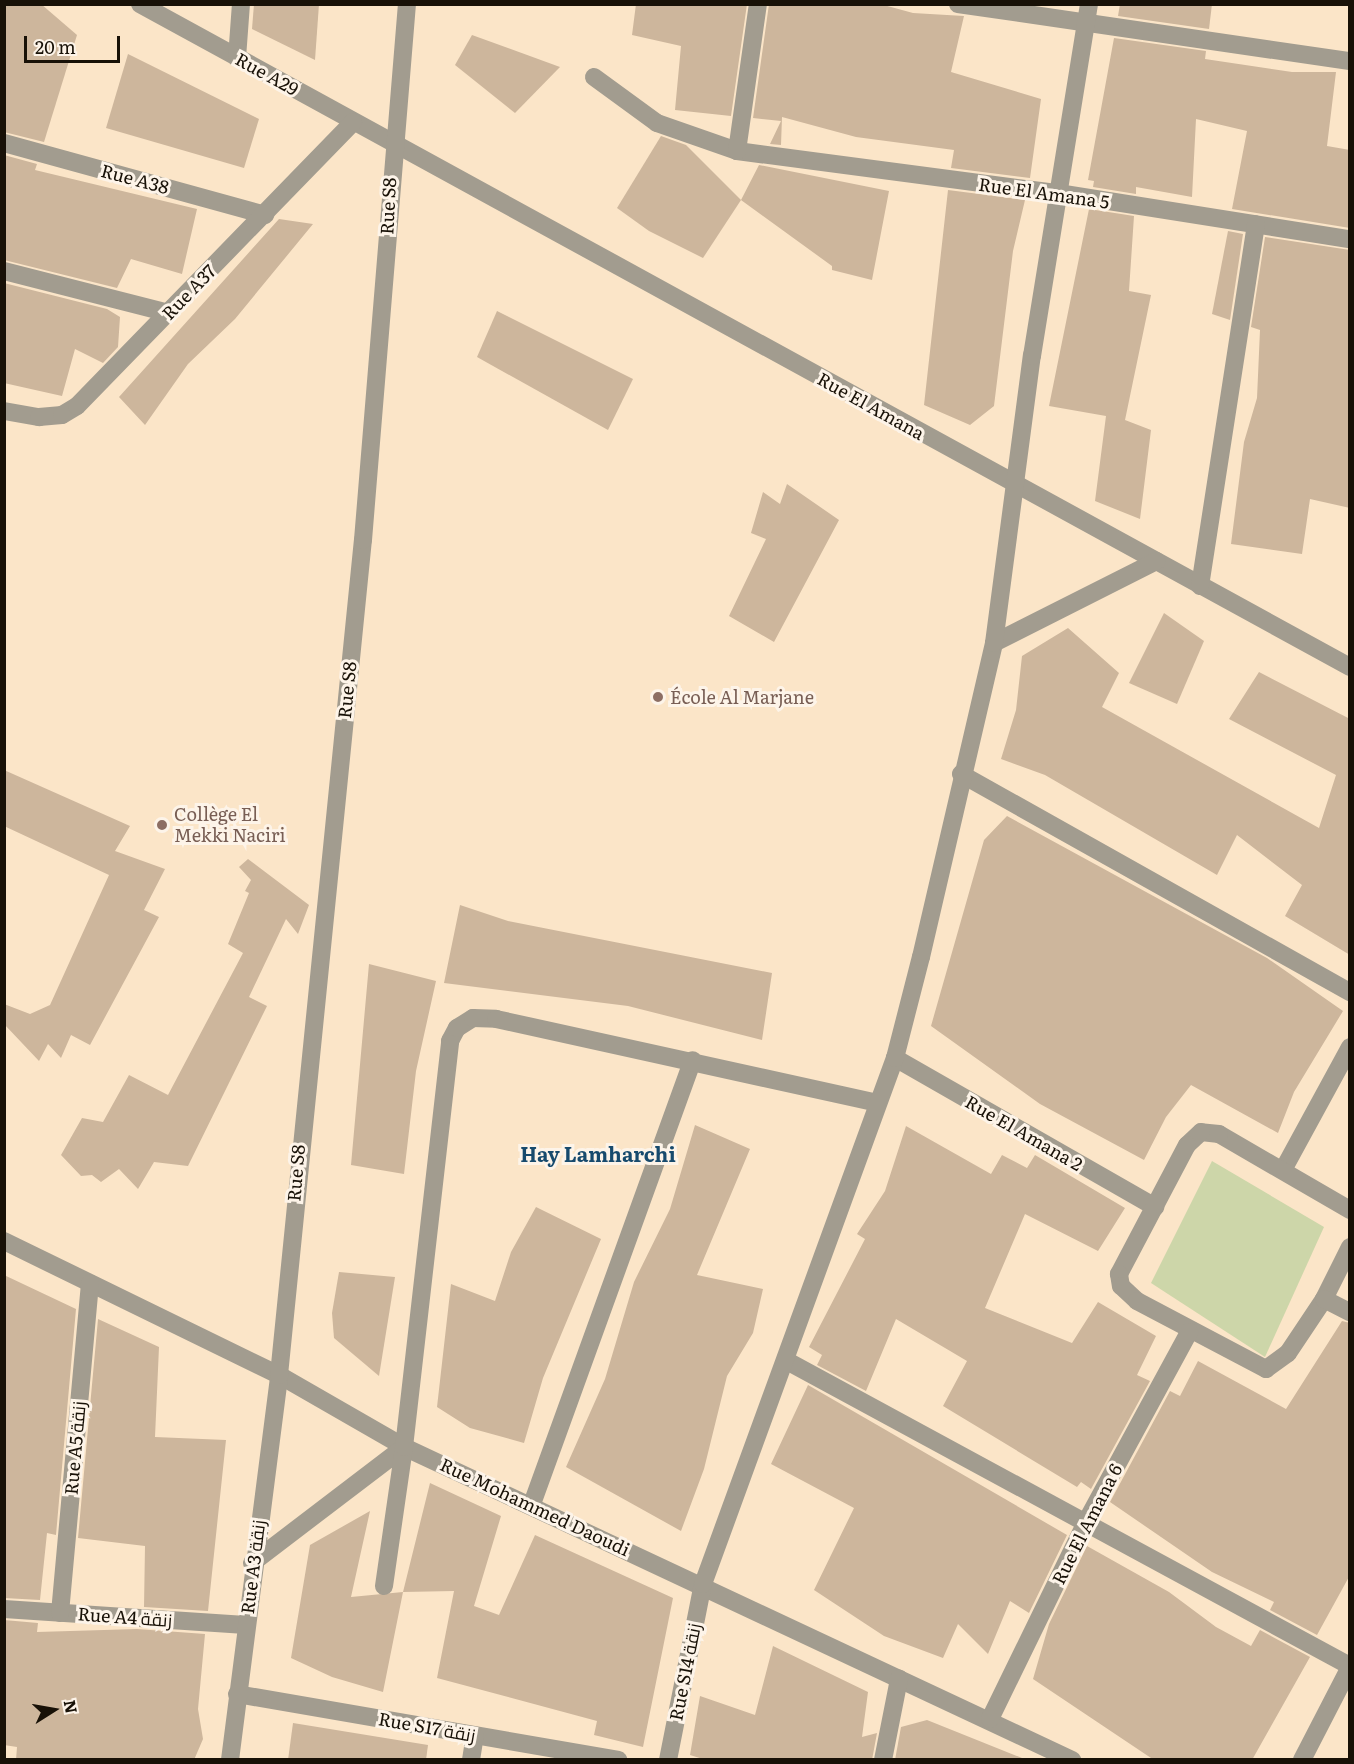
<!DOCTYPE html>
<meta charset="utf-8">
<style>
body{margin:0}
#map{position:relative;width:1354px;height:1764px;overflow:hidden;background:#fbe5c8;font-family:Literata,Cairo,serif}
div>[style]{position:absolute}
.green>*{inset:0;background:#cdd6a9}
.building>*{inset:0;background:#cdb69c}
.minor>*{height:18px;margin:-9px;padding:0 9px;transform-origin:9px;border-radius:9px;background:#a29c8f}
.dots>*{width:16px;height:16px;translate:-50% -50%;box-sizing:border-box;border:3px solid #fdf4e9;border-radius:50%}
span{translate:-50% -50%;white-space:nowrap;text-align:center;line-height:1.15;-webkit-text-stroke:6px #fdf4e9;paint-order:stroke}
.street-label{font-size:18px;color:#181107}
.education-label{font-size:18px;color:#785e54}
.left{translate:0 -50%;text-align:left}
.neighbourhood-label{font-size:20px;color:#174a6d;font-weight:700}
.frame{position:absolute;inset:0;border:6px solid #181107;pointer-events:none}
.north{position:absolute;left:24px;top:1680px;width:60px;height:60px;-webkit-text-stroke:4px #fdf4e9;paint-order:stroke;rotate:79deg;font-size:16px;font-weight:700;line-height:24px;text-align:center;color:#181107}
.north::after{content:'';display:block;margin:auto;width:21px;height:27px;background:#181107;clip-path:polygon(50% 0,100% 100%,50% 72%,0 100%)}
.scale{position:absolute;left:24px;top:36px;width:96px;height:27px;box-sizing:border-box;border:3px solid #181107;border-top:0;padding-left:8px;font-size:18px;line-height:21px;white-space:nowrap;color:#181107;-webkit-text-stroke:4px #fdf4e9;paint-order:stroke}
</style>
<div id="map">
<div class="green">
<div style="clip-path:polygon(1212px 1161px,1324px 1227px,1265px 1357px,1151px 1283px)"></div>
</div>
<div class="building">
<div style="clip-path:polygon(4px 4px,41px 4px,77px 35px,44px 142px,4px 132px)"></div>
<div style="clip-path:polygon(254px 4px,319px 4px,315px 60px,252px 29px)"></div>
<div style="clip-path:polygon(636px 4px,747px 4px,731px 116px,675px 110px,681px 46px,632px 35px)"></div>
<div style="clip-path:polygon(769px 4px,880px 4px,913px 13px,964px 16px,951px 72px,1041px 99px,1030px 178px,951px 168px,954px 150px,856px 137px,782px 117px,781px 145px,770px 144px,781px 121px,753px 118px)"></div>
<div style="clip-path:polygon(1120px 4px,1212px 4px,1209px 29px,1118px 16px)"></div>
<div style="clip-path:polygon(472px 35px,560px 67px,515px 113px,455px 65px)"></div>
<div style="clip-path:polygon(1114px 38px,1206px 51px,1205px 59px,1292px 72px,1336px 72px,1327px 146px,1350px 150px,1350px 228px,1232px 209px,1247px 131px,1196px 119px,1192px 197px,1136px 187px,1136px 194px,1093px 187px,1094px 181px,1088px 180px)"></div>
<div style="clip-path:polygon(128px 54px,259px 119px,244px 168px,106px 128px)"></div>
<div style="clip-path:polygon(661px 136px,686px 145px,741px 200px,703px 258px,649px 231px,617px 208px)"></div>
<div style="clip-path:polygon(4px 155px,37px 164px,35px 170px,197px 209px,182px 274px,131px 259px,117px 288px,4px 260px)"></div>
<div style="clip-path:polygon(759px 165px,889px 191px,872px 280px,832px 270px,832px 266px,741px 200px)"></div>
<div style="clip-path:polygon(948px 190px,1025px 200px,1013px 251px,994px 406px,970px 425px,924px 405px)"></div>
<div style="clip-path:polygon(1089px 209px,1134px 216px,1129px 291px,1151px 295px,1125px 420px,1151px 430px,1140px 519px,1095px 501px,1106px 416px,1049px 406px)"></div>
<div style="clip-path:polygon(279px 219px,313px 224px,235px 319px,188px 364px,145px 425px,119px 397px)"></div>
<div style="clip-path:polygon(1228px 231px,1243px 234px,1230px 320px,1212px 314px)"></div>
<div style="clip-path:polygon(1265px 237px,1350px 250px,1350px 508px,1310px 499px,1302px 554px,1231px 544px,1244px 442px,1257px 398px,1260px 330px,1251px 327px)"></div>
<div style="clip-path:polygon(4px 283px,107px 309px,120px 317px,118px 347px,103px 363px,75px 349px,62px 396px,4px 383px)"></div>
<div style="clip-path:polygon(497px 311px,633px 379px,608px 430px,477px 357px)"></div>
<div style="clip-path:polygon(787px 484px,839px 520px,774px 642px,729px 616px,766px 539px,751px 533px,763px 492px,780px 504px)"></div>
<div style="clip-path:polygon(1164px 613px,1204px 641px,1177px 704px,1129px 683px)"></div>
<div style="clip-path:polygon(1068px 628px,1119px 673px,1102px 707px,1319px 828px,1336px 775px,1229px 719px,1259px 672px,1350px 719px,1350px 955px,1285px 916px,1302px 885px,1237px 835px,1217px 875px,1045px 775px,1001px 759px,1016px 710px,1022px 656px)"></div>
<div style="clip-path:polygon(4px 770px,130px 826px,115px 851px,165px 869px,144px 910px,159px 917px,90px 1045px,71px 1035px,61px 1058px,48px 1044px,39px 1061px,4px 1024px,4px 1004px,30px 1014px,50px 1005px,109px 875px,4px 826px)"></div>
<div style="clip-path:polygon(1007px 816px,1267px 958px,1343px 1011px,1294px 1092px,1278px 1133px,1191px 1085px,1166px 1117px,1144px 1160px,1040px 1104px,931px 1026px,984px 840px)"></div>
<div style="clip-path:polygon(248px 859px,309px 905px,298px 934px,286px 919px,249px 997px,267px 1006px,188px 1166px,154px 1162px,138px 1189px,119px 1169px,101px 1182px,92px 1175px,81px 1176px,61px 1155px,82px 1118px,103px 1122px,129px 1075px,168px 1095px,243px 953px,228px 944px,249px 893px,245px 891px,251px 880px,239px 867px)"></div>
<div style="clip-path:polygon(460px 905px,508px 921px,772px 973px,762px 1040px,628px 1006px,444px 983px)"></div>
<div style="clip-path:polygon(369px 964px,436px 981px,416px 1071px,404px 1174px,351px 1165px)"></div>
<div style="clip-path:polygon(695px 1125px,750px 1149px,697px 1275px,763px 1289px,753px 1333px,727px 1376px,704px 1469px,681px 1531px,566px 1467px,605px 1379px,634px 1282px,670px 1209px)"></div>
<div style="clip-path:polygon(906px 1126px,991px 1174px,1002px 1155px,1027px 1168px,1035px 1155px,1125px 1208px,1098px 1251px,1025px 1214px,985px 1308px,1072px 1343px,1098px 1302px,1156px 1336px,1137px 1375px,1150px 1381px,1091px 1489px,1081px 1482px,1077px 1487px,943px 1406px,967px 1361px,896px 1319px,866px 1391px,817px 1365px,822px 1355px,809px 1347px,865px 1239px,857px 1234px,885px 1191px)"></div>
<div style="clip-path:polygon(536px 1207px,601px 1239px,543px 1378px,524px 1443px,470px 1428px,437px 1407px,451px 1284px,495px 1301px,511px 1252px)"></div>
<div style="clip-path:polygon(339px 1272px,395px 1277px,379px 1376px,334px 1338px,332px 1313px)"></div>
<div style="clip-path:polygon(4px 1275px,76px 1309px,56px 1535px,47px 1533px,40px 1600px,4px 1598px)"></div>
<div style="clip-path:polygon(98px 1319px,159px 1347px,155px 1437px,226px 1440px,208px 1611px,144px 1607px,145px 1546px,78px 1538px)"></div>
<div style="clip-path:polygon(1342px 1321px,1350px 1323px,1350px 1575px,1317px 1635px,1270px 1610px,1274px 1602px,1212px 1572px,1110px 1502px,1170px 1391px,1180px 1396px,1198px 1361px,1286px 1409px)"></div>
<div style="clip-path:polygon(808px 1385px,1067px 1535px,1029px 1613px,1010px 1601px,988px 1654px,958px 1624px,943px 1658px,884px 1636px,814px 1590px,854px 1508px,771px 1464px)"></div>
<div style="clip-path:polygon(430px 1483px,501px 1516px,474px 1606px,499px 1615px,535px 1535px,673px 1598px,643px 1747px,594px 1735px,597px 1721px,437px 1678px,454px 1591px,403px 1592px)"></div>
<div style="clip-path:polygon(370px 1511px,351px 1597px,403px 1592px,383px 1692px,332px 1677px,291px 1658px,310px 1545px)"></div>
<div style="clip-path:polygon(1087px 1546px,1169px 1592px,1216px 1627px,1251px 1646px,1260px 1630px,1310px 1657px,1252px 1760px,1154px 1760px,1033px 1679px,1049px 1624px)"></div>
<div style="clip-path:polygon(4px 1620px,38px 1623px,37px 1632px,137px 1629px,205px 1634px,198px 1709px,203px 1739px,194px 1760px,16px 1760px,17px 1747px,4px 1745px)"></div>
<div style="clip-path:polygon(773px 1646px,868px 1692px,862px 1737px,877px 1733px,872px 1760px,706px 1760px,690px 1755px,700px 1696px,755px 1715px)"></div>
<div style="clip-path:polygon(927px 1720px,1022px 1758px,1022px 1760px,895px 1760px,901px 1727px)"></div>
<div style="clip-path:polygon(293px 1723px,428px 1745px,426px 1760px,288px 1760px)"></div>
</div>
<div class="minor">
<div style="left:140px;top:4px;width:1380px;rotate:28.72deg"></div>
<div style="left:958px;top:4px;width:396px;rotate:8.3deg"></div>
<div style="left:237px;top:58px;width:54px;rotate:-85.8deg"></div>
<div style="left:594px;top:77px;width:78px;rotate:36.1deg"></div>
<div style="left:657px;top:123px;width:85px;rotate:19.3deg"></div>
<div style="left:737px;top:151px;width:324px;rotate:7.5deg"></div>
<div style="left:1058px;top:193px;width:296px;rotate:9deg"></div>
<div style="left:4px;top:143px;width:271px;rotate:15.4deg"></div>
<div style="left:737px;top:151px;width:148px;rotate:-81.9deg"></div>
<div style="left:4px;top:271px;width:170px;rotate:14.3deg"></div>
<div style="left:4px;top:411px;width:36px;rotate:10deg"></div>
<div style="left:39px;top:417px;width:23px;rotate:-5deg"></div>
<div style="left:62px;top:415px;width:17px;rotate:-31deg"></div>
<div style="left:77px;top:406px;width:396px;rotate:-45.8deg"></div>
<div style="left:1200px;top:586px;width:366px;rotate:-81.2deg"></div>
<div style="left:994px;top:643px;width:182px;rotate:-26.8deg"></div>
<div style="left:961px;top:774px;width:446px;rotate:29.3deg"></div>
<div style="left:895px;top:1058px;width:300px;rotate:29.8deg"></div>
<div style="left:1283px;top:1170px;width:140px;rotate:-61.4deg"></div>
<div style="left:1350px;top:1210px;width:151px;rotate:-149.9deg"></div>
<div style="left:1219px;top:1134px;width:18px;rotate:-174deg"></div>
<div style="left:1201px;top:1132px;width:19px;rotate:137deg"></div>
<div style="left:1187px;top:1145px;width:146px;rotate:117.8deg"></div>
<div style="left:1119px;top:1274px;width:12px;rotate:81deg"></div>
<div style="left:1121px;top:1286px;width:22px;rotate:43deg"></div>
<div style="left:1137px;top:1301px;width:146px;rotate:27.8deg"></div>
<div style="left:1266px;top:1369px;width:27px;rotate:-36deg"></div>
<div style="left:1288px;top:1353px;width:65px;rotate:-56.3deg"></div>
<div style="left:1324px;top:1299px;width:58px;rotate:-63.4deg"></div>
<div style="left:4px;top:1241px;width:306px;rotate:26deg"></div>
<div style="left:279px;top:1375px;width:144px;rotate:29.9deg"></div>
<div style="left:404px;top:1447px;width:738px;rotate:25.11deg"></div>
<div style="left:1324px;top:1299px;width:29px;rotate:27deg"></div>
<div style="left:787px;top:1361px;width:640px;rotate:28.45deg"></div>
<div style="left:532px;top:1504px;width:472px;rotate:-70.1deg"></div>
<div style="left:252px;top:1563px;width:191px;rotate:-37.3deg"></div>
<div style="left:384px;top:1586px;width:140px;rotate:-81.8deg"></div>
<div style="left:404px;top:1447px;width:409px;rotate:-83.5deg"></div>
<div style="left:450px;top:1041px;width:15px;rotate:-62deg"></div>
<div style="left:457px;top:1028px;width:19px;rotate:-32deg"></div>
<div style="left:473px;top:1018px;width:23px;rotate:2deg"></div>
<div style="left:496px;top:1019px;width:391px;rotate:12.4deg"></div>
<div style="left:4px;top:1609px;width:242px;rotate:3.8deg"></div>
<div style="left:60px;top:1613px;width:331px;rotate:-84.8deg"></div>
<div style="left:237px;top:1694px;width:387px;rotate:9.8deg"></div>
<div style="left:990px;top:1719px;width:221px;rotate:-64deg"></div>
<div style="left:1087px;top:1520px;width:214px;rotate:-61.5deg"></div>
<div style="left:230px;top:1760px;width:388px;rotate:-82.7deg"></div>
<div style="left:279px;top:1375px;width:839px;rotate:-84.26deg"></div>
<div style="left:363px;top:540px;width:538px;rotate:-85.31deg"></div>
<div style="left:471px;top:1760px;width:24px;rotate:-81deg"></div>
<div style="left:668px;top:1760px;width:179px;rotate:-78.8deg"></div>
<div style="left:703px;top:1584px;width:560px;rotate:-69.95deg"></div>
<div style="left:895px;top:1058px;width:104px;rotate:-75.6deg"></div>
<div style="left:921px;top:957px;width:322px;rotate:-76.9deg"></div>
<div style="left:994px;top:643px;width:290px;rotate:-82.5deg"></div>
<div style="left:1032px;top:356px;width:357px;rotate:-80.8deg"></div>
<div style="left:883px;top:1760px;width:83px;rotate:-78.8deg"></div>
<div style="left:1302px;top:1760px;width:105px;rotate:-62.7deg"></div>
</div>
<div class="dots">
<div style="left:658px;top:697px;background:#8d6e63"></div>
<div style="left:162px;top:825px;background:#8d6e63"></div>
</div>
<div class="street-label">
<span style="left:267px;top:74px;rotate:29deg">Rue A29</span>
<span style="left:135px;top:179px;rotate:15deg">Rue A38</span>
<span style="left:1044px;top:193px;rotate:8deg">Rue El Amana 5</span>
<span style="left:388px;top:206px;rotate:-87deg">Rue S8</span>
<span style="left:189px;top:292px;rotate:-46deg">Rue A37</span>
<span style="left:871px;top:406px;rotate:29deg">Rue El Amana</span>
<span style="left:347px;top:690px;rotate:-84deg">Rue S8</span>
<span style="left:1024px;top:1133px;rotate:30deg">Rue El Amana 2</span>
<span style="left:296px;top:1173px;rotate:-85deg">Rue S8</span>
<span style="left:75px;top:1448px;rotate:-85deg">Rue A5 زنقة</span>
<span style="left:535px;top:1507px;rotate:25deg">Rue Mohammed Daoudi</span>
<span style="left:1087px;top:1524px;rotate:-63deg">Rue El Amana 6</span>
<span style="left:253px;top:1567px;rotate:-83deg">Rue A3 زنقة</span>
<span style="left:125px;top:1617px;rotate:4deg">Rue A4 زنقة</span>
<span style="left:685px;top:1672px;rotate:-79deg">Rue S14 زنقة</span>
<span style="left:427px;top:1727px;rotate:10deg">Rue S17 زنقة</span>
</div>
<div class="education-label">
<span class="left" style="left:670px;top:697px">École Al Marjane</span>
<span class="left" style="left:174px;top:825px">Collège El<br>Mekki Naciri</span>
</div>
<div class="neighbourhood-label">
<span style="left:598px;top:1153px">Hay Lamharchi</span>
</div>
<div class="frame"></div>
<div class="north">N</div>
<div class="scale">20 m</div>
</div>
